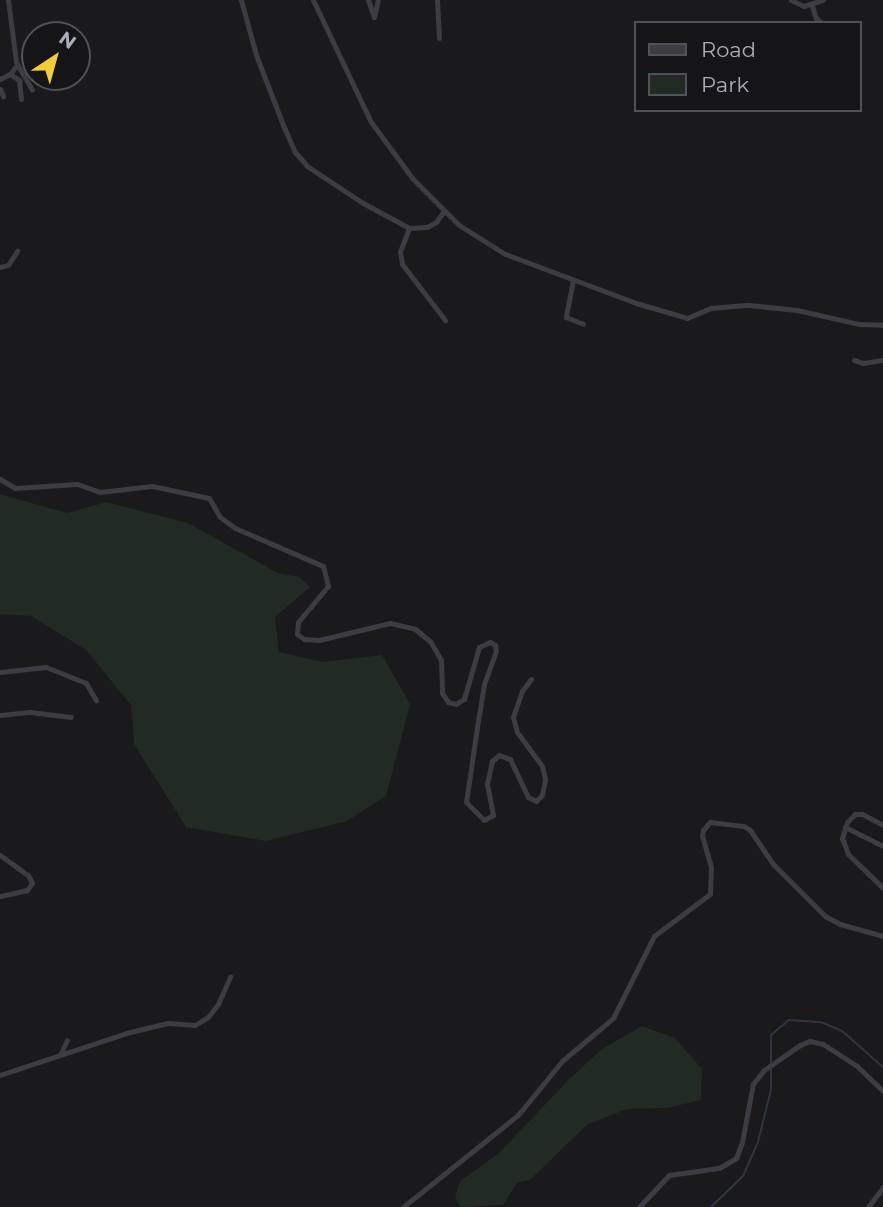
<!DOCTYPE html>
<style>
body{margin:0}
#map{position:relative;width:883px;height:1207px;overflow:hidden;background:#1a191c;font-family:Montserrat,sans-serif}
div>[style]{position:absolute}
.green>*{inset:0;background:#212a23}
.stream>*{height:2px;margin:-1px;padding:0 1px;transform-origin:1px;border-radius:1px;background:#2f3640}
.street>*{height:5px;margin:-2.5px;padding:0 2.5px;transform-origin:2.5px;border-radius:2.5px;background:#3c3c43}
span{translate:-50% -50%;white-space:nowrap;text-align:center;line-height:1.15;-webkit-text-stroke:5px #151417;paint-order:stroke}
.legend{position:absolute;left:634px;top:21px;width:228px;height:91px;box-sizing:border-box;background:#151417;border:2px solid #515259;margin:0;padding:9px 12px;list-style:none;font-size:21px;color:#acaebb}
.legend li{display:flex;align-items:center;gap:14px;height:35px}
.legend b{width:35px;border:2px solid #515259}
.north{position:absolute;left:21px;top:21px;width:70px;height:70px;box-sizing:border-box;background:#151417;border:2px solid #515259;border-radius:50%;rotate:36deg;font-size:19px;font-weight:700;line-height:28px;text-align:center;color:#acaebb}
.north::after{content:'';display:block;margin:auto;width:24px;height:32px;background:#f1cd3c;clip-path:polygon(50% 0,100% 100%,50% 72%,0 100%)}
</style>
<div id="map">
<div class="green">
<div style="clip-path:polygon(0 494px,67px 513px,106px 502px,188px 523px,278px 573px,299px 577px,310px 587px,275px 617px,279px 652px,323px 662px,382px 655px,410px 704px,386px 796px,347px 821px,266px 841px,186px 827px,134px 744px,131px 705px,86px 650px,31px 616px,0 614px)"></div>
<div style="clip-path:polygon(642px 1026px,675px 1038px,702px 1069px,701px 1100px,667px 1108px,627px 1109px,588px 1124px,531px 1179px,517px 1183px,503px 1205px,461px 1207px,455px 1198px,460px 1181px,498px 1154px,570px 1078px,602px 1049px)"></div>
</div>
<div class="stream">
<div style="left:771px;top:1062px;width:27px;rotate:-90deg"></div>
<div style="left:771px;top:1035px;width:23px;rotate:-40deg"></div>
<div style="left:789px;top:1020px;width:32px;rotate:4deg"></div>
<div style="left:821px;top:1022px;width:23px;rotate:23deg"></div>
<div style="left:842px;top:1031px;width:55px;rotate:41.3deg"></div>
<div style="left:711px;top:1207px;width:45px;rotate:-44.1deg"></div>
<div style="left:743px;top:1176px;width:37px;rotate:-66deg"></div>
<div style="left:758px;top:1142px;width:54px;rotate:-76deg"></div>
<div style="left:771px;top:1090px;width:23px;rotate:-90deg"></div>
</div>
<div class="street">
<div style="left:8px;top:0;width:63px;rotate:82.6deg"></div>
<div style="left:16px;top:62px;width:32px;rotate:60deg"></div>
<div style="left:241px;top:0;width:57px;rotate:74.7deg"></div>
<div style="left:256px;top:55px;width:75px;rotate:68.9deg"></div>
<div style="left:283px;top:125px;width:30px;rotate:66deg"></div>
<div style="left:295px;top:152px;width:18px;rotate:49deg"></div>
<div style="left:307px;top:166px;width:67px;rotate:33.5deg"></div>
<div style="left:363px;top:203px;width:52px;rotate:28.5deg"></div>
<div style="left:409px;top:228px;width:18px;rotate:-3deg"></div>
<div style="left:427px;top:227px;width:10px;rotate:-29deg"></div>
<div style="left:436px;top:222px;width:14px;rotate:-54deg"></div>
<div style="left:313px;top:0;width:135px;rotate:64.6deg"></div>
<div style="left:371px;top:122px;width:71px;rotate:53.6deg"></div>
<div style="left:413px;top:179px;width:65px;rotate:45deg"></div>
<div style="left:459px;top:225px;width:54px;rotate:32.2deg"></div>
<div style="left:505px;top:254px;width:140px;rotate:20.5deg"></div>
<div style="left:636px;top:303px;width:53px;rotate:16.4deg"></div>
<div style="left:687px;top:318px;width:26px;rotate:-23deg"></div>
<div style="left:711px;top:308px;width:37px;rotate:-5deg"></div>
<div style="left:748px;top:305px;width:49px;rotate:5.8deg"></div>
<div style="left:797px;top:310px;width:64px;rotate:12.7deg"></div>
<div style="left:859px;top:324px;width:24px;rotate:2deg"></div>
<div style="left:368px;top:0;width:18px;rotate:71deg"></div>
<div style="left:374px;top:17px;width:17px;rotate:-77deg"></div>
<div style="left:437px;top:0;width:38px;rotate:87deg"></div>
<div style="left:791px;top:0;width:14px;rotate:25deg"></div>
<div style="left:804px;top:6px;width:20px;rotate:-18deg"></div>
<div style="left:812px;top:6px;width:13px;rotate:72deg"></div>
<div style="left:816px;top:18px;width:8px;rotate:40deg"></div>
<div style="left:10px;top:74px;width:11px;rotate:34deg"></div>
<div style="left:19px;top:80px;width:19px;rotate:84deg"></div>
<div style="left:0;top:79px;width:11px;rotate:-27deg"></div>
<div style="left:10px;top:74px;width:11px;rotate:-52deg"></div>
<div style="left:0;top:89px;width:8px;rotate:67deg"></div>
<div style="left:409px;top:228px;width:25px;rotate:111deg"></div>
<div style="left:400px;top:251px;width:13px;rotate:81deg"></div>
<div style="left:402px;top:264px;width:71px;rotate:52.5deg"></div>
<div style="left:0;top:267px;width:8px;rotate:-14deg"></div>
<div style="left:8px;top:265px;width:17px;rotate:-57deg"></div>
<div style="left:573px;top:280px;width:38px;rotate:101deg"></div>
<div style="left:566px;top:317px;width:18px;rotate:22deg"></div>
<div style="left:854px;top:360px;width:9px;rotate:18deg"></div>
<div style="left:863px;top:363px;width:20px;rotate:-9deg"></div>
<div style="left:0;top:479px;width:17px;rotate:31deg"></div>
<div style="left:15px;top:488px;width:62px;rotate:-3.7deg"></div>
<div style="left:77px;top:484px;width:24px;rotate:19deg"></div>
<div style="left:100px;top:492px;width:52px;rotate:-6.6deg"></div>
<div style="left:152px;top:486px;width:58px;rotate:11.9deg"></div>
<div style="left:209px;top:498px;width:22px;rotate:60deg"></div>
<div style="left:220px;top:517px;width:19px;rotate:36deg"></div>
<div style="left:235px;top:528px;width:96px;rotate:23.4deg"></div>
<div style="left:323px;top:566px;width:21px;rotate:76deg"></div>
<div style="left:328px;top:586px;width:47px;rotate:129.8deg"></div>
<div style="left:298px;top:622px;width:12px;rotate:95deg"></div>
<div style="left:297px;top:634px;width:9px;rotate:36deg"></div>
<div style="left:304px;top:639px;width:15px;rotate:4deg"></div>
<div style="left:319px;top:640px;width:73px;rotate:-13.5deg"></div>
<div style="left:390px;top:623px;width:26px;rotate:13deg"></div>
<div style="left:415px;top:629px;width:19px;rotate:39deg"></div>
<div style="left:430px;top:641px;width:22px;rotate:60deg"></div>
<div style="left:441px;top:660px;width:33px;rotate:88deg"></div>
<div style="left:442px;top:693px;width:11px;rotate:56deg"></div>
<div style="left:448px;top:702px;width:8px;rotate:14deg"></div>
<div style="left:456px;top:704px;width:9px;rotate:-32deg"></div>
<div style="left:464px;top:699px;width:54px;rotate:-73.9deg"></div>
<div style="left:479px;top:647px;width:12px;rotate:-24deg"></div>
<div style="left:490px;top:642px;width:6px;rotate:31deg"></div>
<div style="left:495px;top:645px;width:6px;rotate:81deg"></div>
<div style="left:496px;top:651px;width:35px;rotate:110deg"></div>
<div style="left:484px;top:684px;width:30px;rotate:99deg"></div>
<div style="left:479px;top:714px;width:89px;rotate:98.4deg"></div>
<div style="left:466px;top:802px;width:25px;rotate:45deg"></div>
<div style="left:484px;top:820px;width:10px;rotate:-29deg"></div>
<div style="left:493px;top:815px;width:32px;rotate:-101deg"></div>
<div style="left:487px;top:784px;width:24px;rotate:-78deg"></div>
<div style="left:492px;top:761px;width:9px;rotate:-41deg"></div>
<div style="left:499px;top:755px;width:12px;rotate:20deg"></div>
<div style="left:510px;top:759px;width:42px;rotate:64.7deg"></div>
<div style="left:528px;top:797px;width:9px;rotate:27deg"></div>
<div style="left:536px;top:801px;width:8px;rotate:-45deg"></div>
<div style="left:542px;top:795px;width:16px;rotate:-79deg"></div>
<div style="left:545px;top:779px;width:13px;rotate:-103deg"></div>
<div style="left:542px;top:766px;width:42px;rotate:-126.3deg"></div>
<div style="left:517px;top:732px;width:16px;rotate:-105deg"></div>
<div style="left:513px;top:717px;width:28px;rotate:-71deg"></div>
<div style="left:522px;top:691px;width:15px;rotate:-53deg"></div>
<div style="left:0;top:672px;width:46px;rotate:-6.2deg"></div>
<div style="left:46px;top:667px;width:43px;rotate:21.8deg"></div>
<div style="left:86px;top:683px;width:20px;rotate:60deg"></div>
<div style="left:0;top:715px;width:30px;rotate:-6deg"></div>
<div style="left:30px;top:712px;width:41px;rotate:7deg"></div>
<div style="left:883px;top:825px;width:24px;rotate:-152deg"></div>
<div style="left:862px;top:814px;width:7px;rotate:180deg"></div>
<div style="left:855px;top:814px;width:11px;rotate:135deg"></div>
<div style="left:847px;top:822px;width:17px;rotate:107deg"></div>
<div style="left:842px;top:838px;width:17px;rotate:69deg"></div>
<div style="left:848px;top:854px;width:49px;rotate:44.2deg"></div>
<div style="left:845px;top:827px;width:42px;rotate:26.6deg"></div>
<div style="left:0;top:855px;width:34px;rotate:36deg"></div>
<div style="left:28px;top:875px;width:9px;rotate:63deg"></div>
<div style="left:32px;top:883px;width:9px;rotate:126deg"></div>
<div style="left:27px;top:890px;width:28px;rotate:167deg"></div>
<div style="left:61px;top:1053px;width:14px;rotate:-65deg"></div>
<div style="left:0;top:1075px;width:133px;rotate:-18.4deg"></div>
<div style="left:126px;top:1033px;width:43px;rotate:-13.4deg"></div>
<div style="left:168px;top:1023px;width:27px;rotate:4deg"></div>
<div style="left:195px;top:1025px;width:15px;rotate:-32deg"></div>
<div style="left:208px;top:1017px;width:16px;rotate:-52deg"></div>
<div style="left:218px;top:1004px;width:30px;rotate:-66deg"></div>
<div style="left:403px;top:1207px;width:147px;rotate:-38.7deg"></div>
<div style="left:518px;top:1115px;width:70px;rotate:-50.8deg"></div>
<div style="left:562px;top:1061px;width:67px;rotate:-40.1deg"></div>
<div style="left:613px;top:1018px;width:92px;rotate:-63.4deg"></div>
<div style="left:654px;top:936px;width:70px;rotate:-36.9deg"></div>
<div style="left:710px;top:894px;width:27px;rotate:-88deg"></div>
<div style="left:711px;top:867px;width:32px;rotate:-106deg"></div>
<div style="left:702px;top:836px;width:6px;rotate:-81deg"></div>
<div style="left:703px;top:830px;width:11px;rotate:-49deg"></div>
<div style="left:710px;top:822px;width:34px;rotate:7deg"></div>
<div style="left:744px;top:826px;width:7px;rotate:34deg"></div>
<div style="left:750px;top:830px;width:41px;rotate:55.9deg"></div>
<div style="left:773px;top:864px;width:74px;rotate:45deg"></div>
<div style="left:825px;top:916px;width:17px;rotate:28deg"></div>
<div style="left:840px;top:924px;width:45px;rotate:15.6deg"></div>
<div style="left:639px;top:1207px;width:44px;rotate:-46.8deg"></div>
<div style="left:669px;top:1175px;width:50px;rotate:-8deg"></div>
<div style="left:719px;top:1168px;width:20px;rotate:-30deg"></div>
<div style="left:736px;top:1158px;width:17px;rotate:-69deg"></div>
<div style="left:742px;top:1142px;width:59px;rotate:-79.3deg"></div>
<div style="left:753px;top:1084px;width:18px;rotate:-52deg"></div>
<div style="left:764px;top:1070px;width:44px;rotate:-34.8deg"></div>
<div style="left:800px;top:1045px;width:11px;rotate:-22deg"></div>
<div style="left:810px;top:1041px;width:13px;rotate:13deg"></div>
<div style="left:823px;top:1044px;width:40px;rotate:32.9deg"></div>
<div style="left:857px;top:1066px;width:36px;rotate:44deg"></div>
<div style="left:868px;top:1207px;width:25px;rotate:-53deg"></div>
</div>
<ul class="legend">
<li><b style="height:9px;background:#3c3c43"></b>Road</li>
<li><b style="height:19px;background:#212a23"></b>Park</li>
</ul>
<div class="north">N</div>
</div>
